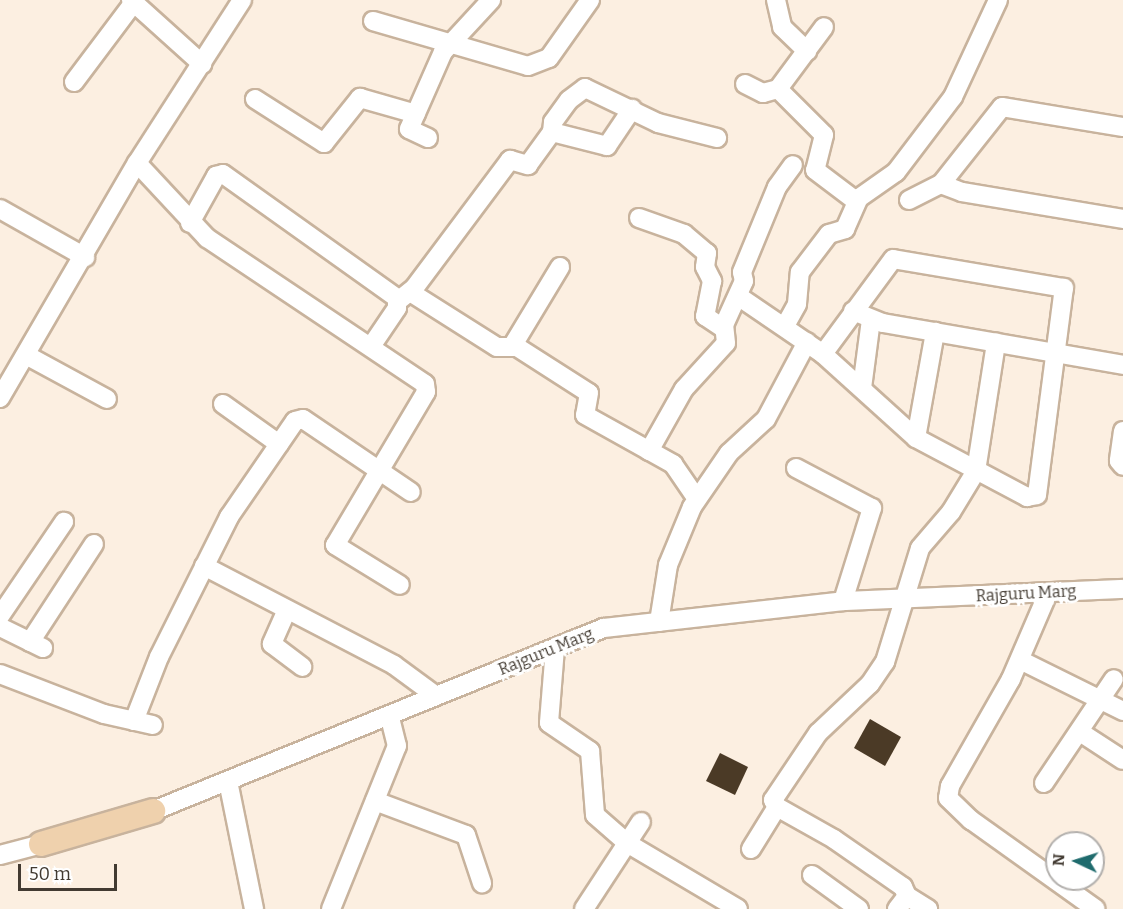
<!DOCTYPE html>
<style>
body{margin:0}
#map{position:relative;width:1123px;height:909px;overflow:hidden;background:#fcefe1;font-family:Bitter,serif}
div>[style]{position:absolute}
.building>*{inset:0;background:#4b3a26}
.roads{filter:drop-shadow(2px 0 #c8b39d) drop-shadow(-2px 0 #c8b39d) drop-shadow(0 2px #c8b39d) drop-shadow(0 -2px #c8b39d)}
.minor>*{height:18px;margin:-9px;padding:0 9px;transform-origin:9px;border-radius:9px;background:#fff}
.major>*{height:24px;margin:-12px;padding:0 12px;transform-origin:12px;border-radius:12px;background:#efd1ad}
span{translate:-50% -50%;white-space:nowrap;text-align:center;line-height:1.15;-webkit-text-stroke:6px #fff;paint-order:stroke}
.street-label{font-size:16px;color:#423a31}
.north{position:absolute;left:1045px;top:831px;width:60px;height:60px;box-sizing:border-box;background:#fff;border:2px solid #b3b0ad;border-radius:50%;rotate:274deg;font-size:16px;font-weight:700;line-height:24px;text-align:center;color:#423a31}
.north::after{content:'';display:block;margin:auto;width:21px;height:27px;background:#1f6b6d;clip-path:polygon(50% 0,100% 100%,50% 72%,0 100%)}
.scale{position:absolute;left:18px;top:864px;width:99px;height:27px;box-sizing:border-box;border:3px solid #423a31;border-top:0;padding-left:8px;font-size:18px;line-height:21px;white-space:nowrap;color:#423a31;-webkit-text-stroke:4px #fff;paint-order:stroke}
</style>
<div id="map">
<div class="building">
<div style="clip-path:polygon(870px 719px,901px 737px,885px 766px,854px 748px)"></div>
<div style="clip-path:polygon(720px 753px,748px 767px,735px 795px,706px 781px)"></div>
</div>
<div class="roads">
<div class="minor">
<div style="left:131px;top:0;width:96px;rotate:42deg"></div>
<div style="left:776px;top:0;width:28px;rotate:77deg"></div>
<div style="left:782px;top:27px;width:35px;rotate:44deg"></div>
<div style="left:373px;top:21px;width:161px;rotate:16.2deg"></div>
<div style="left:528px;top:66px;width:22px;rotate:-21deg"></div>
<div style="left:549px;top:58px;width:71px;rotate:-54.7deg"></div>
<div style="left:74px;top:82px;width:100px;rotate:-53.1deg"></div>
<div style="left:745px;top:84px;width:20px;rotate:27deg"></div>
<div style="left:763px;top:93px;width:16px;rotate:-15deg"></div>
<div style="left:778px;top:89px;width:77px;rotate:-53.4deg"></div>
<div style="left:778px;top:89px;width:65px;rotate:45deg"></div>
<div style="left:824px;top:135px;width:36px;rotate:104deg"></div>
<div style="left:815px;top:170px;width:51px;rotate:37.1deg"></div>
<div style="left:255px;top:99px;width:82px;rotate:32.5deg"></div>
<div style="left:324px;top:143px;width:58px;rotate:-51.3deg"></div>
<div style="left:360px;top:98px;width:58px;rotate:15.9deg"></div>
<div style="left:552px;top:132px;width:10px;rotate:-84deg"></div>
<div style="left:553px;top:122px;width:27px;rotate:-54deg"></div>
<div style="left:569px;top:100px;width:20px;rotate:-37deg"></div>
<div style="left:585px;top:88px;width:81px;rotate:25.6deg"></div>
<div style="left:658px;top:123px;width:61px;rotate:14.3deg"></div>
<div style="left:428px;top:138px;width:21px;rotate:-155deg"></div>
<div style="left:409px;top:129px;width:84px;rotate:-66.2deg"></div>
<div style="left:443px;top:52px;width:71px;rotate:-47.3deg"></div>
<div style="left:137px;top:163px;width:103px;rotate:47deg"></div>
<div style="left:207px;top:238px;width:262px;rotate:33.8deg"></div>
<div style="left:425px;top:384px;width:8px;rotate:83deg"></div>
<div style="left:426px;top:392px;width:178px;rotate:120.7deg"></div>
<div style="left:335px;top:545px;width:76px;rotate:31.6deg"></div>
<div style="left:941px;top:184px;width:22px;rotate:21deg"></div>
<div style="left:962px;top:192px;width:163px;rotate:9.5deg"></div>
<div style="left:909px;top:200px;width:36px;rotate:-27deg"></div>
<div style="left:941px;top:184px;width:98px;rotate:-51.6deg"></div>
<div style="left:1002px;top:107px;width:123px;rotate:9.4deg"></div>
<div style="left:0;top:209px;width:98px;rotate:29.5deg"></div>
<div style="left:639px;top:218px;width:48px;rotate:19.6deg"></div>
<div style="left:684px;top:234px;width:30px;rotate:40deg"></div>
<div style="left:707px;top:253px;width:14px;rotate:98deg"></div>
<div style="left:705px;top:267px;width:16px;rotate:63deg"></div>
<div style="left:712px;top:281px;width:36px;rotate:101deg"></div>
<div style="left:705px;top:316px;width:23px;rotate:34deg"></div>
<div style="left:190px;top:223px;width:54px;rotate:-61deg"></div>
<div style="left:216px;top:176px;width:7px;rotate:-16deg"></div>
<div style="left:223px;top:174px;width:214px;rotate:35.5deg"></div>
<div style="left:397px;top:298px;width:10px;rotate:90deg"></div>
<div style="left:397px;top:308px;width:45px;rotate:124deg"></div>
<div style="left:410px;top:292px;width:103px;rotate:32.3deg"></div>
<div style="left:497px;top:347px;width:20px"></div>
<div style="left:517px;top:347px;width:85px;rotate:32.6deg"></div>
<div style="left:589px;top:393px;width:22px;rotate:100deg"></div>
<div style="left:585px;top:415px;width:101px;rotate:29.1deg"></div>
<div style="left:673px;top:464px;width:42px;rotate:55.6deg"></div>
<div style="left:738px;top:296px;width:103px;rotate:34.3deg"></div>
<div style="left:823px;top:354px;width:125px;rotate:42.1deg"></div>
<div style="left:916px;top:438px;width:126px;rotate:28deg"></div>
<div style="left:1027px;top:497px;width:10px;rotate:-11deg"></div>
<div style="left:1037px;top:495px;width:209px;rotate:-82.6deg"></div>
<div style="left:1064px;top:288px;width:173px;rotate:-170.4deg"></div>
<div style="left:893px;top:259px;width:118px;rotate:126.4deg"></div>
<div style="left:398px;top:301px;width:22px;rotate:-39deg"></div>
<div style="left:415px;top:287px;width:159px;rotate:-53.2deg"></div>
<div style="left:510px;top:160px;width:19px;rotate:16deg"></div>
<div style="left:528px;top:165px;width:41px;rotate:-54deg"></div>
<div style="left:552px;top:132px;width:57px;rotate:14.3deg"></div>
<div style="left:607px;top:146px;width:45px;rotate:-56deg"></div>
<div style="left:853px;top:311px;width:32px;rotate:22deg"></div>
<div style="left:883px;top:323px;width:244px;rotate:9.9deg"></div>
<div style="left:785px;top:326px;width:25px;rotate:-61deg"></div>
<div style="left:797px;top:304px;width:32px;rotate:-85deg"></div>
<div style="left:800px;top:272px;width:48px;rotate:-52.7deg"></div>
<div style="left:829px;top:234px;width:17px;rotate:-17deg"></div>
<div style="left:845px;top:229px;width:34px;rotate:-66deg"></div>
<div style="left:859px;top:198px;width:45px;rotate:-35.1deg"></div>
<div style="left:896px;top:172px;width:94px;rotate:-52.8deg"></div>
<div style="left:953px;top:97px;width:107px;rotate:-65.1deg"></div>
<div style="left:513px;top:345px;width:91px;rotate:-58.9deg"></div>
<div style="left:26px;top:355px;width:92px;rotate:28.5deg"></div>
<div style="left:862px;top:388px;width:69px;rotate:-82.5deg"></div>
<div style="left:0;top:398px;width:272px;rotate:-59.8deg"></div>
<div style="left:137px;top:163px;width:194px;rotate:-57.2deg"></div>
<div style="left:223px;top:404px;width:69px;rotate:35.5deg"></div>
<div style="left:1123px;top:431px;width:30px;rotate:98deg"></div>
<div style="left:1119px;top:461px;width:6px;rotate:51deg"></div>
<div style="left:916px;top:438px;width:108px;rotate:-79.8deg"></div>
<div style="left:649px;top:451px;width:71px;rotate:-60.6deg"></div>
<div style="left:684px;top:389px;width:62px;rotate:-47.6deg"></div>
<div style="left:726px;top:343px;width:18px;rotate:-96deg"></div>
<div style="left:724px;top:325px;width:48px;rotate:-65.6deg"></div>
<div style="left:744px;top:281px;width:9px;rotate:-103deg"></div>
<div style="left:742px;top:272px;width:92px;rotate:-67.6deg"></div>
<div style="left:777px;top:187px;width:27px;rotate:-54deg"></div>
<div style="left:796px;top:468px;width:86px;rotate:27.8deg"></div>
<div style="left:872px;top:508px;width:97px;rotate:107.3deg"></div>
<div style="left:204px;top:566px;width:214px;rotate:27.5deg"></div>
<div style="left:394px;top:665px;width:52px;rotate:36.4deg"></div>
<div style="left:1048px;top:593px;width:94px;rotate:113.3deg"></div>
<div style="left:1011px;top:679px;width:123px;rotate:119.7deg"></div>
<div style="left:950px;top:786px;width:12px;rotate:99deg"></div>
<div style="left:948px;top:798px;width:32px;rotate:44deg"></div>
<div style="left:971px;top:820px;width:153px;rotate:35.5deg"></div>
<div style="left:286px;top:612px;width:35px;rotate:114deg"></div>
<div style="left:272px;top:644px;width:38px;rotate:37deg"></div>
<div style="left:0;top:616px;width:114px;rotate:-55.8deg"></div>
<div style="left:659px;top:622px;width:58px;rotate:-81deg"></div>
<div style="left:668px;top:565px;width:63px;rotate:-67.5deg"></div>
<div style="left:692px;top:507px;width:65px;rotate:-55.6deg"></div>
<div style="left:729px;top:453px;width:50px;rotate:-42.6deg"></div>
<div style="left:766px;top:419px;width:87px;rotate:-62deg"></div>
<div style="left:0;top:627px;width:48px;rotate:26deg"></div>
<div style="left:30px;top:642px;width:117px;rotate:-56.9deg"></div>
<div style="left:555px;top:648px;width:75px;rotate:94.6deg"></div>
<div style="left:549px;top:723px;width:50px;rotate:34.3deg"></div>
<div style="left:590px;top:751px;width:64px;rotate:85.5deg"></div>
<div style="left:595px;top:815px;width:43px;rotate:41.2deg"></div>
<div style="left:627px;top:843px;width:129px;rotate:30.7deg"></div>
<div style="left:1020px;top:660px;width:115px;rotate:26.3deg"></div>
<div style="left:0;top:674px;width:111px;rotate:21deg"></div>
<div style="left:104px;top:714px;width:50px;rotate:12.7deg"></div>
<div style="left:134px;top:721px;width:69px;rotate:-68.7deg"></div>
<div style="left:159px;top:657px;width:157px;rotate:-63.4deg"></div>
<div style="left:229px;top:517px;width:116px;rotate:-55.5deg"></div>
<div style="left:295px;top:421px;width:8px;rotate:-14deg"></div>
<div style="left:303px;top:419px;width:130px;rotate:34.1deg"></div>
<div style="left:1080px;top:732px;width:51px;rotate:33.1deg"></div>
<div style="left:228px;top:781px;width:131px;rotate:78.5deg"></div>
<div style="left:1044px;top:783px;width:125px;rotate:-56.1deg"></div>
<div style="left:375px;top:801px;width:97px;rotate:20.5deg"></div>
<div style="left:466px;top:835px;width:51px;rotate:71.6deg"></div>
<div style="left:143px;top:815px;width:497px;rotate:-22.1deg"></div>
<div style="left:604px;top:628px;width:241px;rotate:-6.4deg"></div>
<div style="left:843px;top:601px;width:280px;rotate:-2.5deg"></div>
<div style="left:751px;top:849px;width:49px;rotate:-58.2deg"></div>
<div style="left:0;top:855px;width:55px;rotate:-14.8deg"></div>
<div style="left:812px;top:875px;width:58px;rotate:35.9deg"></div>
<div style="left:907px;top:896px;width:25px;rotate:32deg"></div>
<div style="left:331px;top:909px;width:176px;rotate:-68deg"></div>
<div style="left:397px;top:746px;width:32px;rotate:-104deg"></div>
<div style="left:584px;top:909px;width:104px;rotate:-56.8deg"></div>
<div style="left:897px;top:909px;width:16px;rotate:-52deg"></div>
<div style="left:907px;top:896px;width:10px;rotate:-114deg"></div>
<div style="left:903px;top:887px;width:84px;rotate:-145.2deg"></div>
<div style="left:834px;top:839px;width:65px;rotate:-150.7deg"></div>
<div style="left:777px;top:807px;width:8px;rotate:-120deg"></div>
<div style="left:773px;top:800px;width:81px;rotate:-56.1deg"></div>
<div style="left:818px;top:733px;width:71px;rotate:-43.3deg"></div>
<div style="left:870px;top:684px;width:27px;rotate:-56deg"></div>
<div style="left:885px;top:662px;width:119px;rotate:-72.9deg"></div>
<div style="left:920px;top:548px;width:48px;rotate:-49.3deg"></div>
<div style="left:951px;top:512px;width:48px;rotate:-58.6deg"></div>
<div style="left:976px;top:471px;width:130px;rotate:-81.1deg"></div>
</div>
<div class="major">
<div style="left:41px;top:844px;width:117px;rotate:-16.4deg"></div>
</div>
</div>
<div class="street-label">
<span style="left:1026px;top:594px;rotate:-3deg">Rajguru Marg</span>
<span style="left:546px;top:652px;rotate:-22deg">Rajguru Marg</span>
</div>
<div class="north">N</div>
<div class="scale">50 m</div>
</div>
